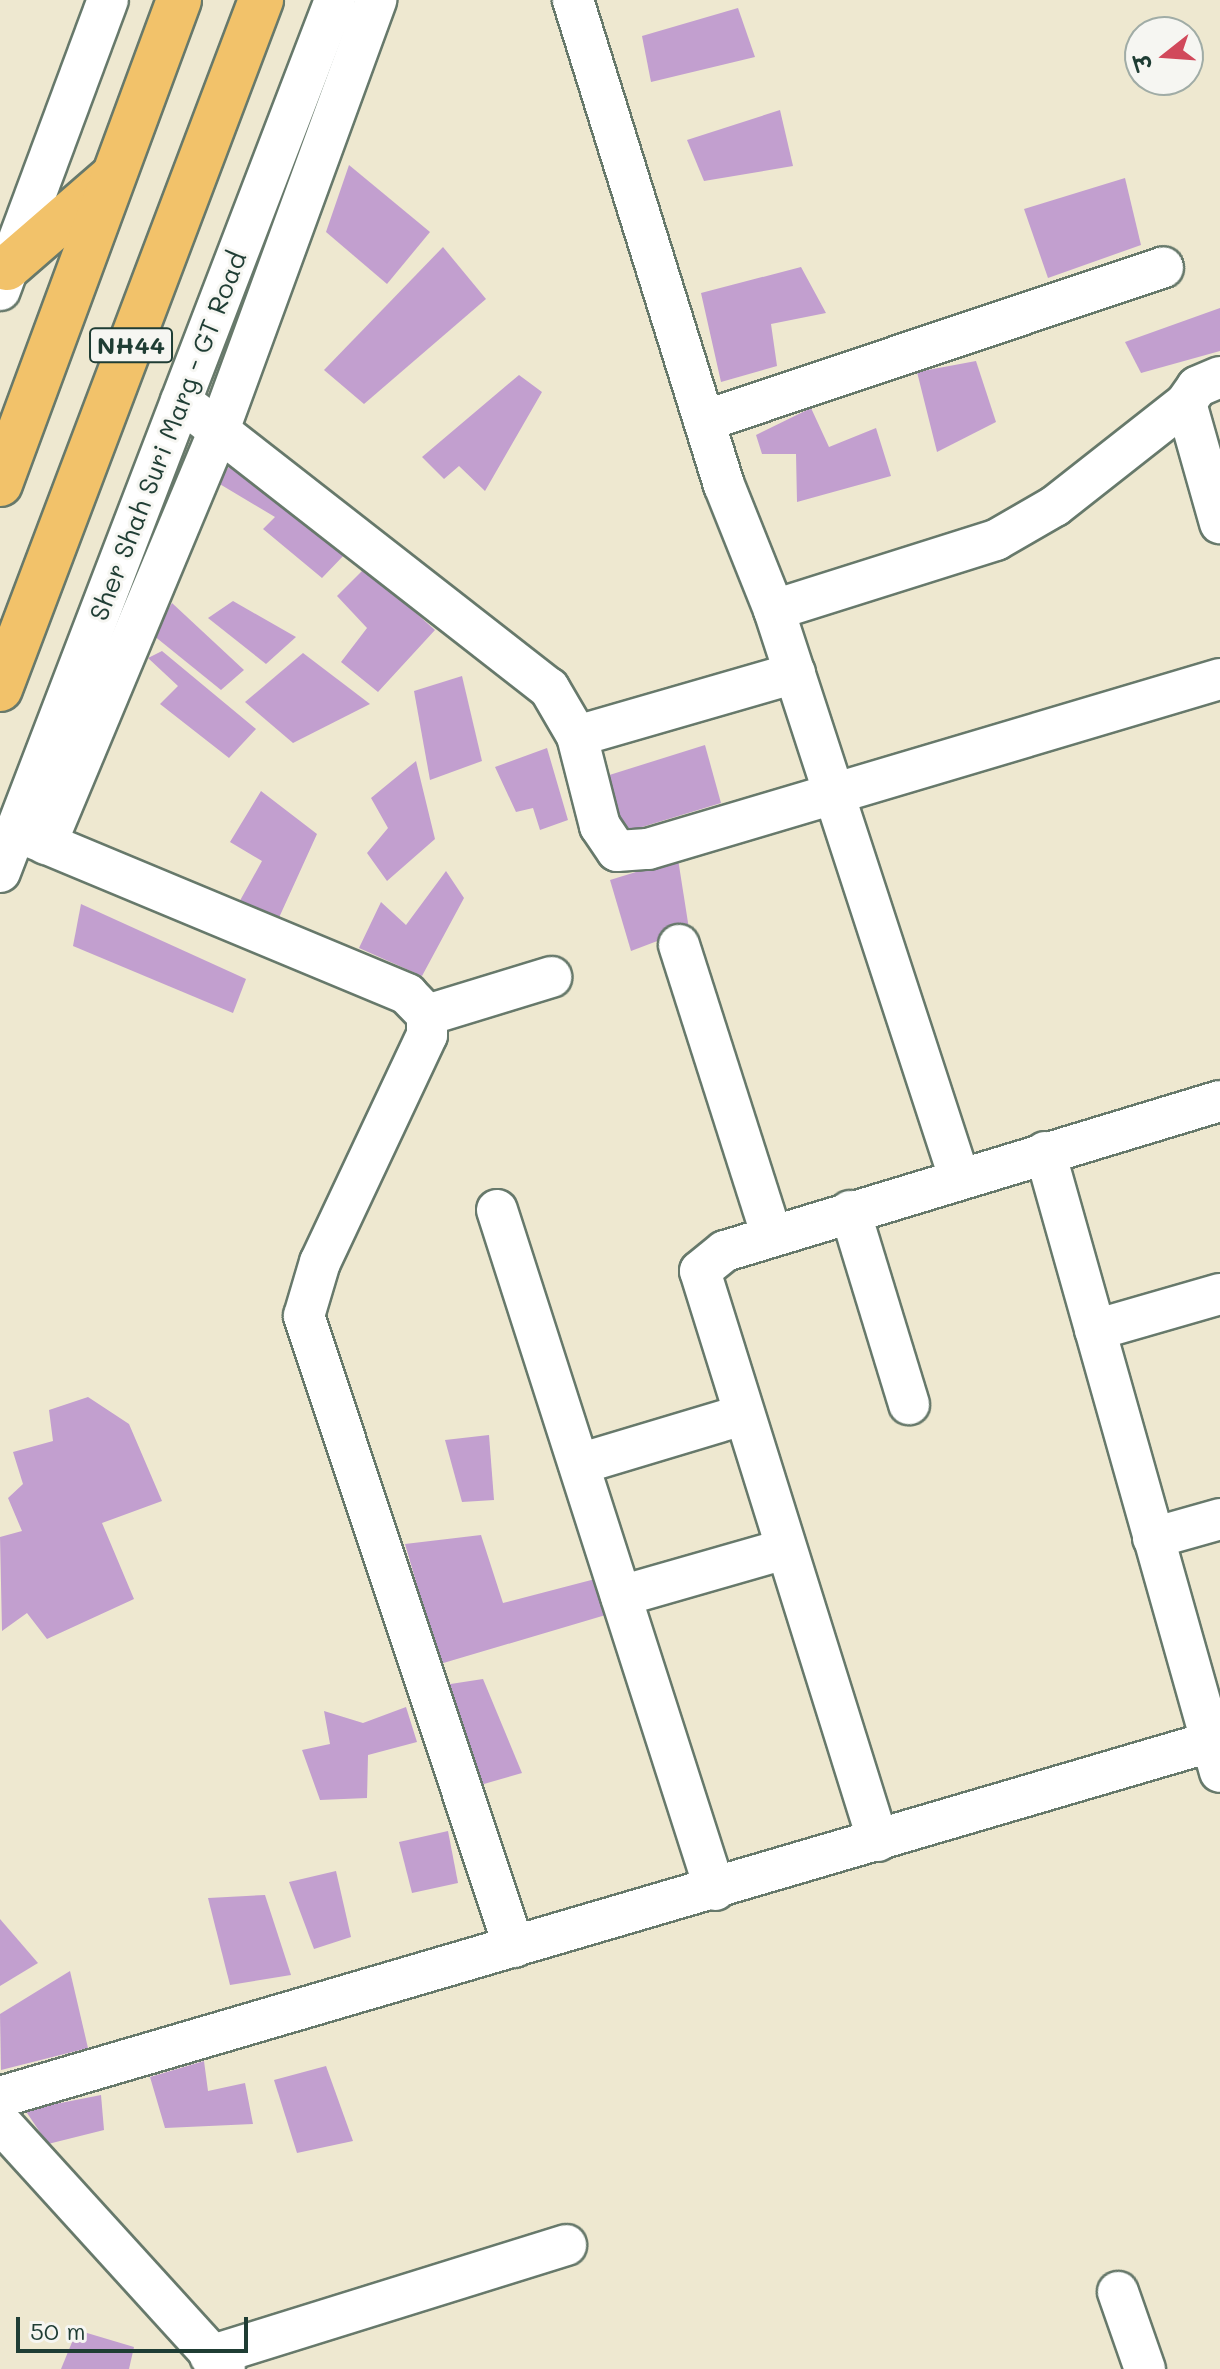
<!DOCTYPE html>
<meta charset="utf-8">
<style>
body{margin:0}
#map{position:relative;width:1220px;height:2369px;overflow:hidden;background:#eee8d0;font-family:Mali,"Playpen Sans Deva",sans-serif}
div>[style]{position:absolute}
.building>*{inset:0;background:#c29fcf}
.roads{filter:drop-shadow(2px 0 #67796b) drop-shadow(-2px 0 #67796b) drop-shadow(0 2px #67796b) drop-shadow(0 -2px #67796b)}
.minor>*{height:40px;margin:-20px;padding:0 20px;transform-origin:20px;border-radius:20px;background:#fff}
.highway>*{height:44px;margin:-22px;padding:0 22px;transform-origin:22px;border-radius:22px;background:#f2c26a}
span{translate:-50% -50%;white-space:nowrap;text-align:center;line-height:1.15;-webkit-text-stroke:6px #f6f6f2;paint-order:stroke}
.shield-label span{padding:2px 6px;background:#f6f6f2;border:2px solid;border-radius:6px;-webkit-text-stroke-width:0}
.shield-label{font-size:24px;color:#1f3d34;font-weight:700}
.street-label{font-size:26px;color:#1f3d34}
.north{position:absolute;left:1124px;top:16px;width:80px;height:80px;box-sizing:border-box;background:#f6f6f2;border:2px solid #a0aca6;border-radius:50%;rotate:253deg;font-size:22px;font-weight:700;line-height:32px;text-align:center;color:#1f3d34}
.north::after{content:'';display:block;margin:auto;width:28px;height:36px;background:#d1495b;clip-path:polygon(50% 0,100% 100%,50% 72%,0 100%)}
.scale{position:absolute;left:16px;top:2317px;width:232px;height:36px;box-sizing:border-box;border:4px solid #1f3d34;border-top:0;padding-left:10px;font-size:24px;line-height:28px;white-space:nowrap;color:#1f3d34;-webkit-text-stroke:6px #f6f6f2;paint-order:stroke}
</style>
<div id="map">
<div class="building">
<div style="clip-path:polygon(738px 8px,755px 57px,651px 82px,642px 36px)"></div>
<div style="clip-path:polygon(780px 110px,793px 166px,704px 181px,687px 140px)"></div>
<div style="clip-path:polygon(349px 165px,430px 232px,387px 284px,326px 232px)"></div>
<div style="clip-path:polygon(1125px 178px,1141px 245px,1048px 278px,1024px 209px)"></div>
<div style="clip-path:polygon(443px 247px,486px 299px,364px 404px,324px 370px)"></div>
<div style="clip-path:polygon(801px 267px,826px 313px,771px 324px,777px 366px,721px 382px,701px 293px)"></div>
<div style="clip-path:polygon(1220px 308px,1220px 351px,1141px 373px,1125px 342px)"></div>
<div style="clip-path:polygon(976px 361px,996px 422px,937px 452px,917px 372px)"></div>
<div style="clip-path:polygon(519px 375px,542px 392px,485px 491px,459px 466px,444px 479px,422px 457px)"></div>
<div style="clip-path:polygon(811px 408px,829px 447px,876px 428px,891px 476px,797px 502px,796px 454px,762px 454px,756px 435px)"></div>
<div style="clip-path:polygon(232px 462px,347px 552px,322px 578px,263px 529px,275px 517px,218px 483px)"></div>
<div style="clip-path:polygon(365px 568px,435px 630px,378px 692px,341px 662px,367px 628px,337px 596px)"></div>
<div style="clip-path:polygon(233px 601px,296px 637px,266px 664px,208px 618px)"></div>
<div style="clip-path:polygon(172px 603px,244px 670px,221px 690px,153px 635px)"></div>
<div style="clip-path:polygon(162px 651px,256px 729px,229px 758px,160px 704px,178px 686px,148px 658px)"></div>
<div style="clip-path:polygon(303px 653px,370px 704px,293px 743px,245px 702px)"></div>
<div style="clip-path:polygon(462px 676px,482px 761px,430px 780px,414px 691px)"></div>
<div style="clip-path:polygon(705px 745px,721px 803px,619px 834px,603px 777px)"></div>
<div style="clip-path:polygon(547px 748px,568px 820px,540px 830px,533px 808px,516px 812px,495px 767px)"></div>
<div style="clip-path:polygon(416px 761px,435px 839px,387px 881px,367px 853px,388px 828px,371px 798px)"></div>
<div style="clip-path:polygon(261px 791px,317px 834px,277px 922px,237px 906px,262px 861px,230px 842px)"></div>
<div style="clip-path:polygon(678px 859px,689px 929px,631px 951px,610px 880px)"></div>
<div style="clip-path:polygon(446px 871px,464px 898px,422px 976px,359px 948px,381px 902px,406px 925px)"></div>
<div style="clip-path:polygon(81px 904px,246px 979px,233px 1013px,73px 946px)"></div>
<div style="clip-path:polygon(88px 1397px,129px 1424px,162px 1501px,102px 1523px,134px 1599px,47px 1639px,27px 1613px,2px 1631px,0 1537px,22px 1531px,8px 1498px,23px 1484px,13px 1452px,53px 1441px,49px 1410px)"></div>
<div style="clip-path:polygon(489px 1435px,494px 1500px,462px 1502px,445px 1440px)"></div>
<div style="clip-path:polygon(481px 1535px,503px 1603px,599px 1578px,609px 1614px,440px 1664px,405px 1544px)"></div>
<div style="clip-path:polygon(483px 1679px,522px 1773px,477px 1786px,444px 1685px)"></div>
<div style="clip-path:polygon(406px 1707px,417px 1742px,368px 1755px,367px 1798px,320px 1800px,302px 1750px,330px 1744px,324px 1711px,363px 1723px)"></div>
<div style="clip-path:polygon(448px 1831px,458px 1883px,412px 1893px,399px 1842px)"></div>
<div style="clip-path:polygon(336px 1871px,351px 1937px,314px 1949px,289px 1882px)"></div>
<div style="clip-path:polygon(265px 1895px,291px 1975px,230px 1985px,208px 1898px)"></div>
<div style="clip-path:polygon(0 1919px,38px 1963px,0 1986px)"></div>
<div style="clip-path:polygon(70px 1971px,88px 2048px,1px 2070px,0 2014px)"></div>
<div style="clip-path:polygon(204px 2061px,208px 2091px,245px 2083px,253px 2124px,165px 2128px,150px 2077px)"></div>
<div style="clip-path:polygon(326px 2066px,353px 2141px,297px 2153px,274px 2080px)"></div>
<div style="clip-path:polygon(101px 2095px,104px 2130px,48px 2144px,25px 2110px)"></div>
<div style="clip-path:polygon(77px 2330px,134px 2347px,129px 2369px,61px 2369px)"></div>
</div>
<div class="roads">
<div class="minor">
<div style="left:573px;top:0;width:508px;rotate:72.71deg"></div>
<div style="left:724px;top:485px;width:135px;rotate:68.2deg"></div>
<div style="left:774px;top:610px;width:596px;rotate:71.93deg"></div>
<div style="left:0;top:290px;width:309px;rotate:-69.6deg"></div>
<div style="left:1220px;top:377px;width:25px;rotate:157deg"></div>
<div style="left:1197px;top:387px;width:19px;rotate:125deg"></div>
<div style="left:1186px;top:403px;width:125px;rotate:74.2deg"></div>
<div style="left:181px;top:401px;width:467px;rotate:38deg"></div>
<div style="left:549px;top:688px;width:56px;rotate:59.7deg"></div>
<div style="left:577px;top:736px;width:93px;rotate:75.7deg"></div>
<div style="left:600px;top:826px;width:30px;rotate:56deg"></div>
<div style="left:617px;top:851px;width:31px;rotate:-4deg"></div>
<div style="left:648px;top:849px;width:597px;rotate:-16.55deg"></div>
<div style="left:704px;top:421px;width:484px;rotate:-18.5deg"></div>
<div style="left:774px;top:610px;width:233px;rotate:-17.5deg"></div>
<div style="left:996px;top:540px;width:68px;rotate:-30deg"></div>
<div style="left:1055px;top:506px;width:167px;rotate:-38.2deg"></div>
<div style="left:577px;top:736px;width:227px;rotate:-16.1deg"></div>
<div style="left:16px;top:831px;width:424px;rotate:22.6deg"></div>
<div style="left:407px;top:994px;width:29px;rotate:46deg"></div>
<div style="left:427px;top:1015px;width:20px;rotate:90deg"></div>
<div style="left:427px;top:1035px;width:251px;rotate:115.2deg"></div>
<div style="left:320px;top:1262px;width:56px;rotate:106.5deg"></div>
<div style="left:304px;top:1316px;width:665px;rotate:71.59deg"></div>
<div style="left:46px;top:844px;width:449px;rotate:-67.3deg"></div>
<div style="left:219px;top:430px;width:458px;rotate:-69.9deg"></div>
<div style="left:0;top:872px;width:934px;rotate:-68.98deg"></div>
<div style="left:679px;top:945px;width:305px;rotate:72.3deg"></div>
<div style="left:427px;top:1015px;width:130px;rotate:-17deg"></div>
<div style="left:1045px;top:1152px;width:644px;rotate:74.24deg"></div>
<div style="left:497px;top:1210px;width:714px;rotate:72.22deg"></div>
<div style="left:850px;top:1211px;width:202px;rotate:73deg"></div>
<div style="left:1095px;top:1330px;width:130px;rotate:-16.1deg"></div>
<div style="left:579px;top:1464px;width:170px;rotate:-16.7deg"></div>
<div style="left:1153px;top:1538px;width:70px;rotate:-15.8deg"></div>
<div style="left:621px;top:1596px;width:171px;rotate:-16deg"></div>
<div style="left:878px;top:1841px;width:597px;rotate:-107.34deg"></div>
<div style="left:700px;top:1271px;width:32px;rotate:-39deg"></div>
<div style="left:725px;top:1251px;width:517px;rotate:-16.86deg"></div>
<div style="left:0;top:2097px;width:1261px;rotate:-16.35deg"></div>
<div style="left:0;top:2122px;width:334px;rotate:47.7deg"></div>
<div style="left:1118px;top:2292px;width:82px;rotate:70.7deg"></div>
<div style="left:210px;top:2356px;width:373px;rotate:-17.3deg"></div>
</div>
<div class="highway">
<div style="left:7px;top:268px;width:138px;rotate:-40.9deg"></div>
<div style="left:0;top:484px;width:516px;rotate:-69.7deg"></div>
<div style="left:0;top:689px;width:737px;rotate:-69.25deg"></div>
</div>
</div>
<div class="shield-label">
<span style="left:131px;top:345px">NH44</span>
</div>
<div class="street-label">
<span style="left:168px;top:436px;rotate:-69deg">Sher Shah Suri Marg - GT Road</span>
</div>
<div class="north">उ</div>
<div class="scale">50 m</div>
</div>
